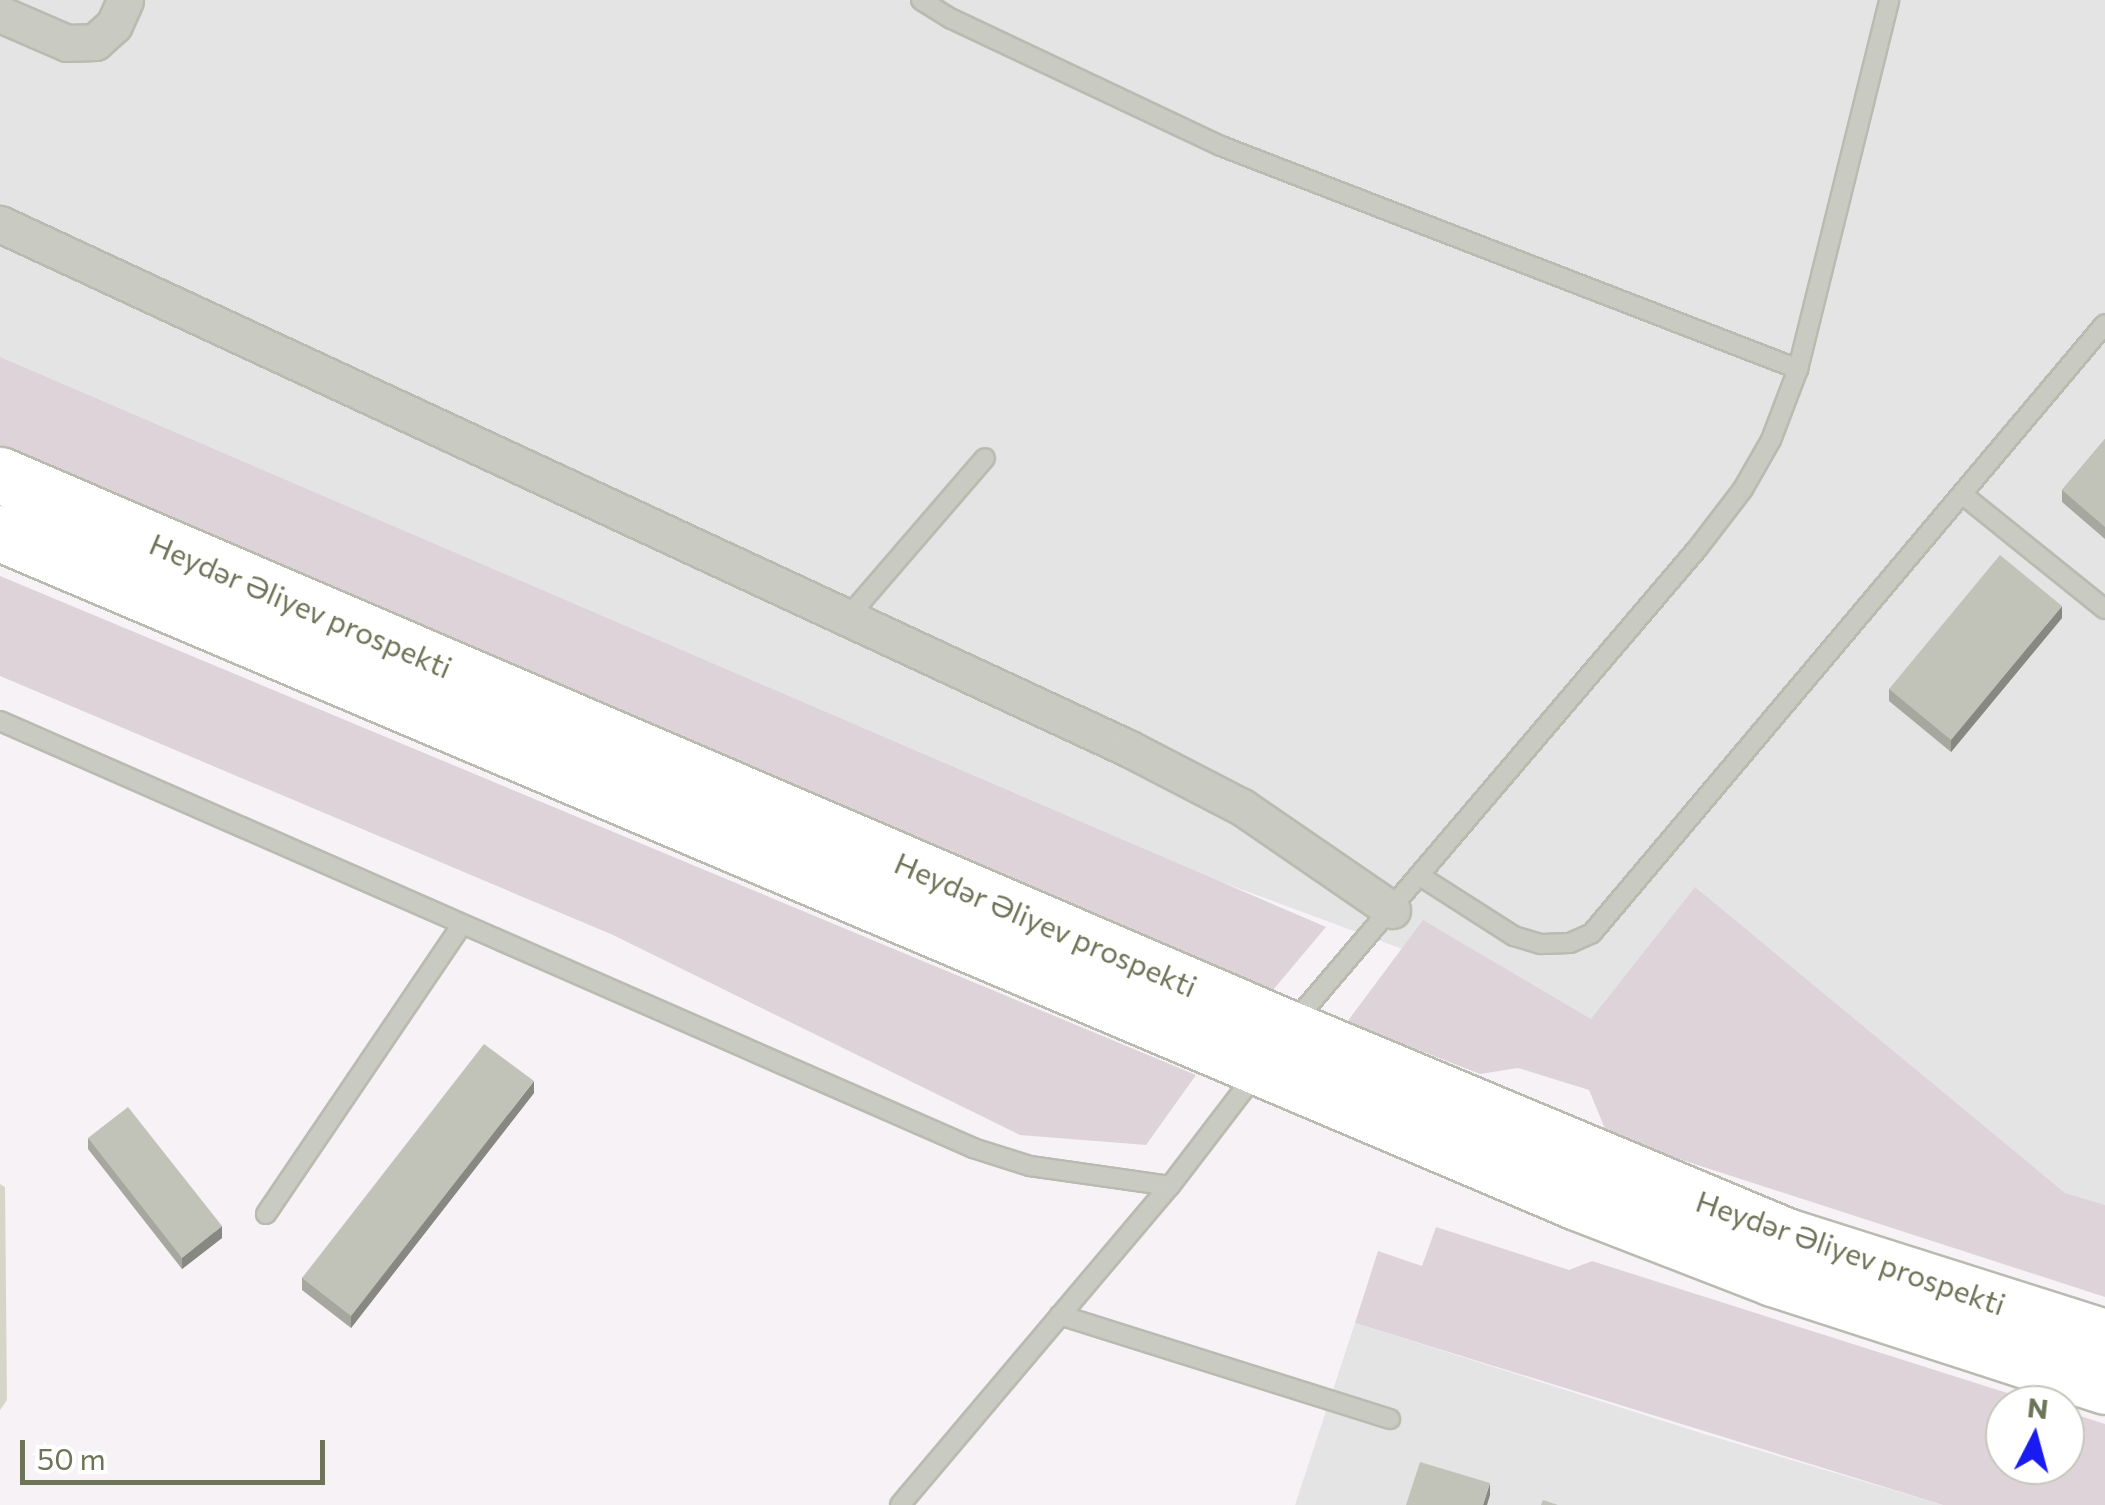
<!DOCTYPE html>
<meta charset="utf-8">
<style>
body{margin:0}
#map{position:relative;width:2105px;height:1505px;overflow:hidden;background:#f6f2f6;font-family:Commissioner,sans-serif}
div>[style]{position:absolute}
.built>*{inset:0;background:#e5e4e4}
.green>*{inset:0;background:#dfd3da}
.water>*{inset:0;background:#d5d6c8}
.roads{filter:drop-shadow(2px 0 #b9bbb1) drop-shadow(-2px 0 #b9bbb1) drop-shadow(0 2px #b9bbb1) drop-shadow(0 -2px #b9bbb1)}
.service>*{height:18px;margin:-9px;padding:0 9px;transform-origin:9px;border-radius:9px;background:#c9cbc3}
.minor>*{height:35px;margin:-17.5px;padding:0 17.5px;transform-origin:17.5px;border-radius:17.5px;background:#c9cbc3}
.primary>*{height:55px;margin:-27.5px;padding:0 27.5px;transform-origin:27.5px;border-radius:27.5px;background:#fff}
.wall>*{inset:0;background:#a6a79e}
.shaded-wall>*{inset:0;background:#878881}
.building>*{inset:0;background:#c1c2b8}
span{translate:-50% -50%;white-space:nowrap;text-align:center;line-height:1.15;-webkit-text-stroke:10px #fff;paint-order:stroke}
.street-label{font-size:30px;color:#6e7457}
.north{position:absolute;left:1985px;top:1385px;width:100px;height:100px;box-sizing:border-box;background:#fff;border:2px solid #c5c7bc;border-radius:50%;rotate:6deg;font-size:28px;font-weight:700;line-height:40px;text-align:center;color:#6e7457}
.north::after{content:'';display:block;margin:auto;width:35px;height:45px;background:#191bf0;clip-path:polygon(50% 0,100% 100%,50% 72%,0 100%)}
.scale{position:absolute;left:20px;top:1440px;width:305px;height:45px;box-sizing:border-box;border:5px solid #6e7457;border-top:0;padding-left:12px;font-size:30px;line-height:35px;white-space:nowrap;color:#6e7457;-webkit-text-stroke:8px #fff;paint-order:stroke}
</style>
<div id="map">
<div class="built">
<div style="clip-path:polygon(0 0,2105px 0,2105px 1209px,0 430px)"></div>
<div style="clip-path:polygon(1355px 1323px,1701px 1433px,1943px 1505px,1295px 1505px)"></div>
</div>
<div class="green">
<div style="clip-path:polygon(0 357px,1326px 927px,1268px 996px,0 448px)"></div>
<div style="clip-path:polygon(0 576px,1196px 1075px,1146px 1145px,1020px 1135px,613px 935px,0 676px)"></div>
<div style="clip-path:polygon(1695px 887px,2065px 1193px,2105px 1205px,2105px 1297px,1608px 1136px,1589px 1090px,1518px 1068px,1480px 1074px,1347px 1022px,1423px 920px,1591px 1019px)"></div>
<div style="clip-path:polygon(1436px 1227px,1569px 1270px,1592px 1261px,2045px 1405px,2005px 1405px,2005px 1465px,2065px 1465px,2065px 1411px,2105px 1424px,2105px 1505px,1943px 1505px,1355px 1323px,1378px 1251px,1422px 1266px)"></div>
</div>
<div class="water">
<div style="clip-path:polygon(0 1184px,5px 1187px,7px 1400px,0 1410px)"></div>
</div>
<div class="roads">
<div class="service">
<div style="left:921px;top:0;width:36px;rotate:32deg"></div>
<div style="left:952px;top:19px;width:297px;rotate:25.3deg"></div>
<div style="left:1221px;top:146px;width:619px;rotate:21.13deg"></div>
<div style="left:1963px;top:495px;width:182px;rotate:38.8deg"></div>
<div style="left:847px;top:618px;width:211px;rotate:-49.2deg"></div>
<div style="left:0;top:721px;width:1063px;rotate:23.69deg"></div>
<div style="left:973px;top:1148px;width:60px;rotate:17.5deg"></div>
<div style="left:1030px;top:1166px;width:141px;rotate:8.1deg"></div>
<div style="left:1420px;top:876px;width:112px;rotate:32.6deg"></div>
<div style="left:1514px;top:936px;width:28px;rotate:17deg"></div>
<div style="left:1541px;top:944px;width:29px;rotate:-2deg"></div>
<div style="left:1570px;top:943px;width:24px;rotate:-24deg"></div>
<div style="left:1592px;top:933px;width:796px;rotate:-49.89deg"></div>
<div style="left:1294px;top:1022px;width:621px;rotate:-49.57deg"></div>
<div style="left:1697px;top:549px;width:76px;rotate:-52.5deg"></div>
<div style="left:1743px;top:489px;width:56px;rotate:-60.3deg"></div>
<div style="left:1771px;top:440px;width:76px;rotate:-69.2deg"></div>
<div style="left:1798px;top:369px;width:380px;rotate:-76.1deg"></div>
<div style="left:266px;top:1214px;width:349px;rotate:-55.9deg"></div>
<div style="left:1060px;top:1315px;width:346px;rotate:17.5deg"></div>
<div style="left:900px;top:1505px;width:418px;rotate:-49.8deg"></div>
<div style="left:1170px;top:1186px;width:145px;rotate:-52.6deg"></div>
</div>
<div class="minor">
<div style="left:0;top:14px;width:73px;rotate:23.4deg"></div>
<div style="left:67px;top:43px;width:28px;rotate:-2deg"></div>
<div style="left:95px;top:42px;width:25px;rotate:-42deg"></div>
<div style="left:114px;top:25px;width:27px;rotate:-66deg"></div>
<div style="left:0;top:224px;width:1244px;rotate:24.92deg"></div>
<div style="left:1128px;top:748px;width:128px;rotate:27.4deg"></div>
<div style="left:1242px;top:807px;width:182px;rotate:34.5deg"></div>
</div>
<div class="primary">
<div style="left:0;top:475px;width:1402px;rotate:23.24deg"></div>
<div style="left:1288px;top:1028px;width:540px;rotate:22.67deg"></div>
<div style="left:1786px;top:1236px;width:335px;rotate:17.6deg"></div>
<div style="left:0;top:533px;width:1713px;rotate:22.99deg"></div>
<div style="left:1577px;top:1202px;width:210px;rotate:21.2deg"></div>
<div style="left:1773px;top:1278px;width:349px;rotate:18deg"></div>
</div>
</div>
<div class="wall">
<div style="clip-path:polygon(2105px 439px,2105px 539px,2062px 502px,2062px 490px)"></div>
<div style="clip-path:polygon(2062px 618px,1951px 752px,1889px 701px,1889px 689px)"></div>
<div style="clip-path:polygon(534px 1093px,351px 1328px,302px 1290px,302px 1278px)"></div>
<div style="clip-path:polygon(88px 1138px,222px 1238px,182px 1269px,88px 1149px)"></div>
</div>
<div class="shaded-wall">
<div style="clip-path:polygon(2062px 606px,2062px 618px,1951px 752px,1951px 740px)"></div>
<div style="clip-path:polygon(534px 1081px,534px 1093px,351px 1328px,351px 1316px)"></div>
<div style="clip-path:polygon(222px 1226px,222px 1238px,182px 1269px,182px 1258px)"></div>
<div style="clip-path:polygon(1490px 1483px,1490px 1495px,1487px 1505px,1483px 1505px)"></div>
</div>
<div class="building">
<div style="clip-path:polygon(2105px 439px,2105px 527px,2062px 490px)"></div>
<div style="clip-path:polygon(2000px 555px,2062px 606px,1951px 740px,1889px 689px)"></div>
<div style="clip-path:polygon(484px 1044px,534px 1081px,351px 1316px,302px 1278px)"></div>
<div style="clip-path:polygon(128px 1107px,222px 1226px,182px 1258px,88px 1138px)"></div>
<div style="clip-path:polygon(1420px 1462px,1490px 1483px,1483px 1505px,1406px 1505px)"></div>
<div style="clip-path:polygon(1543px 1500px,1558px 1505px,1541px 1505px)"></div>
</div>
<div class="street-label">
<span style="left:301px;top:605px;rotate:23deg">Heydər Əliyev prospekti</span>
<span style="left:1046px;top:924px;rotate:23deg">Heydər Əliyev prospekti</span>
<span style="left:1851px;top:1252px;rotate:19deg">Heydər Əliyev prospekti</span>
</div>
<div class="north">N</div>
<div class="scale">50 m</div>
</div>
